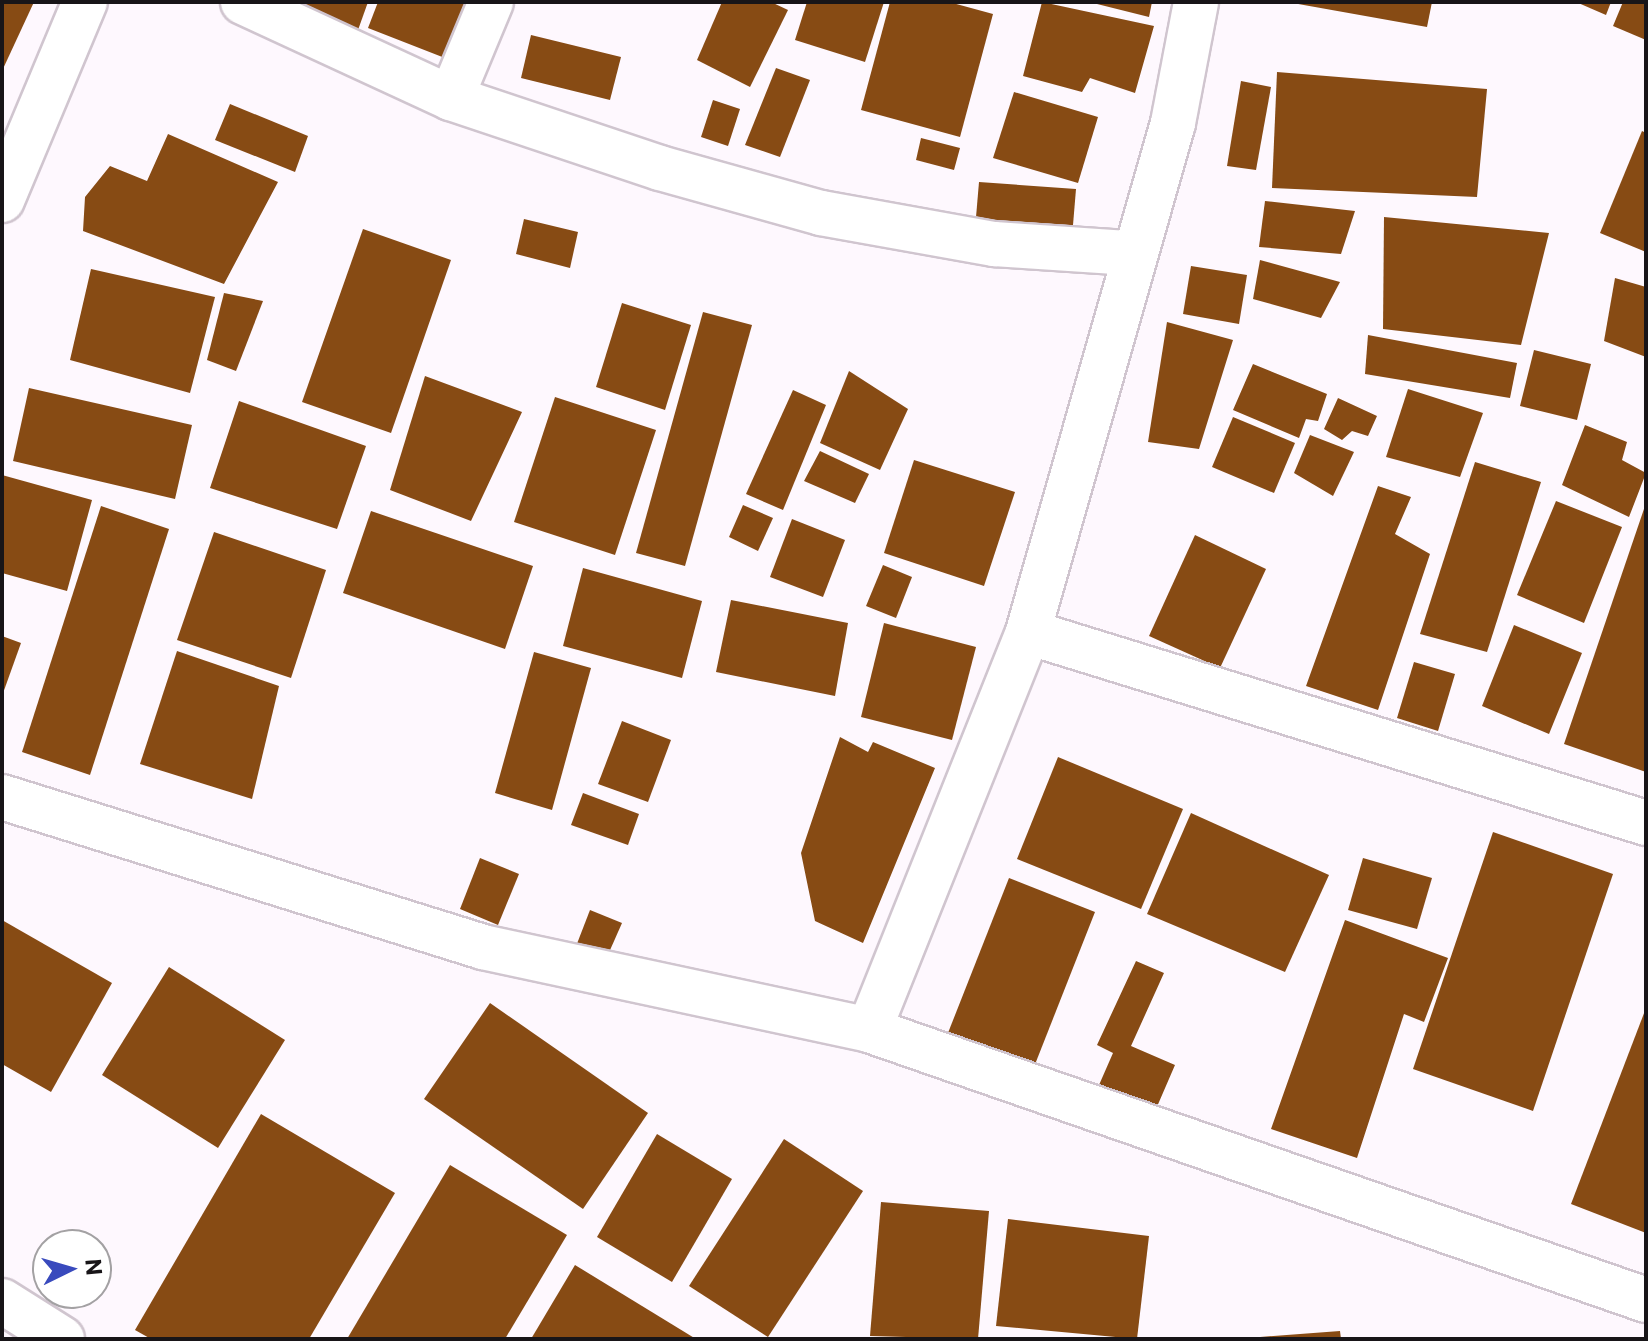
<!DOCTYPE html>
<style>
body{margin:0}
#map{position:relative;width:1648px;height:1341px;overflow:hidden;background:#fef8fe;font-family:Commissioner,sans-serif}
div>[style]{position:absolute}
.building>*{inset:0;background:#874b14}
.roads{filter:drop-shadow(2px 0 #d0c5cf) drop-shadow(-2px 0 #d0c5cf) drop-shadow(0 2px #d0c5cf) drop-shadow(0 -2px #d0c5cf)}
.minor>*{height:44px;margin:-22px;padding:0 22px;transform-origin:22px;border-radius:22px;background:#fff}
span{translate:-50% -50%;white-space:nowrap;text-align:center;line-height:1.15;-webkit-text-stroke:8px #fff;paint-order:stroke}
.frame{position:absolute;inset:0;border:4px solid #181518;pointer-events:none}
.north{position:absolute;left:32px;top:1229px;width:80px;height:80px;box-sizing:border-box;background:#fff;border:2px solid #a3a1a3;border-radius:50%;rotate:85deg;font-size:22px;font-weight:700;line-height:32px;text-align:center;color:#181518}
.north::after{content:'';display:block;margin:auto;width:28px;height:36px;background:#394abd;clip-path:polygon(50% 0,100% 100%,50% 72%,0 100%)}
</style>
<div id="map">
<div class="building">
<div style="clip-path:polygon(2px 2px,34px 2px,2px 71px)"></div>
<div style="clip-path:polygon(291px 2px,368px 2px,358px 30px)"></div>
<div style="clip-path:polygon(378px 2px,473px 2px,450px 60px,368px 28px)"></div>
<div style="clip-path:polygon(722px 2px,771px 2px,788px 10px,750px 87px,697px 60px)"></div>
<div style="clip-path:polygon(807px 2px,884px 2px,865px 62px,795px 40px)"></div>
<div style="clip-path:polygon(890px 2px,949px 2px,993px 14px,960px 137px,861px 110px)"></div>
<div style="clip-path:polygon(1042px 2px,1154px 26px,1135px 93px,1090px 78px,1082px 92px,1023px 76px)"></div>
<div style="clip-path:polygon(1089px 2px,1152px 2px,1149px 17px)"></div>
<div style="clip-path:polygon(1287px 2px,1432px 2px,1427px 27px)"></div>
<div style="clip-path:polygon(1576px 2px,1611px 2px,1606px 15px)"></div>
<div style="clip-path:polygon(1623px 2px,1646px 2px,1646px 40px,1613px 26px)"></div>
<div style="clip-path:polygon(531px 35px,621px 57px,610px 100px,521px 78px)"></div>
<div style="clip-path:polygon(776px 68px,810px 80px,780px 157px,745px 145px)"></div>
<div style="clip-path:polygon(1277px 72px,1487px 89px,1477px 197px,1272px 188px)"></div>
<div style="clip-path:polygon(1241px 81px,1271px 87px,1256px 170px,1227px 166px)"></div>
<div style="clip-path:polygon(1014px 92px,1098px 117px,1078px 183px,993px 158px)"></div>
<div style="clip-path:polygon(713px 100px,740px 109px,728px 146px,701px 137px)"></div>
<div style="clip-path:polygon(230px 104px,308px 136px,295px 172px,215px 140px)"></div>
<div style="clip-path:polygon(1642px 131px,1646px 133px,1646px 252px,1600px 233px)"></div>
<div style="clip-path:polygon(168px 134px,278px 182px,224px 284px,83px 231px,85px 197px,110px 166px,147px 181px)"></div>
<div style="clip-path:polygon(921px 138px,960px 148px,954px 170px,916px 160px)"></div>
<div style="clip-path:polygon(979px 182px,1076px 189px,1072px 237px,975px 229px)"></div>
<div style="clip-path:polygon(1265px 201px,1355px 211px,1341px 254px,1259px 247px)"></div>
<div style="clip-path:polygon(1384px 217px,1549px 233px,1521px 345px,1383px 329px)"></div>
<div style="clip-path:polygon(524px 219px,578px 232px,570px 268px,516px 254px)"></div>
<div style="clip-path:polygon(363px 229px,451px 260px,391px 433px,302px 402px)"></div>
<div style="clip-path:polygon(1260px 260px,1340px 282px,1321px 318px,1253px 299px)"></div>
<div style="clip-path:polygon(1191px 266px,1247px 275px,1239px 324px,1183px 314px)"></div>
<div style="clip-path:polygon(91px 269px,215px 297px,190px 393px,70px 360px)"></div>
<div style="clip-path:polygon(1615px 278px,1646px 287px,1646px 357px,1604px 341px)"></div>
<div style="clip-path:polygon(224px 293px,263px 301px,236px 371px,207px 360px)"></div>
<div style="clip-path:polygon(622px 303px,691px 325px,665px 410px,596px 387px)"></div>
<div style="clip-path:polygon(703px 312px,752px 325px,685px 566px,636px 553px)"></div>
<div style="clip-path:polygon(1167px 322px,1233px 340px,1199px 449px,1148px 442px)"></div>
<div style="clip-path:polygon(1368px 335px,1517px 363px,1510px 398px,1365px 374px)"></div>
<div style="clip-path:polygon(1534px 350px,1591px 364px,1577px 420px,1520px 406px)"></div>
<div style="clip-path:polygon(1253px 364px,1327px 394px,1318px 421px,1306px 419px,1299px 438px,1233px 410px)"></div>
<div style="clip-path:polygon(849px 371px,908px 409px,880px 470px,820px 443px)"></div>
<div style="clip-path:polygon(425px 376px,522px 412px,471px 521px,390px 490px)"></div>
<div style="clip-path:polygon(29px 388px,192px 425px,175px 499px,13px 461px)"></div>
<div style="clip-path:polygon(1408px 389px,1483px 413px,1460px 477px,1386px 457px)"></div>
<div style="clip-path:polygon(793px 390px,826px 405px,783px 510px,746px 494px)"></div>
<div style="clip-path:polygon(555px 397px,656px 430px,615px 555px,514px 522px)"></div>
<div style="clip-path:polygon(1338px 398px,1377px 416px,1368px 436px,1352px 431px,1342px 440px,1324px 429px)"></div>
<div style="clip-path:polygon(239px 401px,366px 446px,337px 529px,210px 488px)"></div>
<div style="clip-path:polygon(1233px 417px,1295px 443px,1274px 493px,1212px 467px)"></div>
<div style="clip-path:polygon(1585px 425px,1627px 442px,1622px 460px,1646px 473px,1629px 517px,1562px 485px)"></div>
<div style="clip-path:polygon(1310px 435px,1354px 452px,1333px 496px,1294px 473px)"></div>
<div style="clip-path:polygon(820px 451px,869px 474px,855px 503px,804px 481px)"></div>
<div style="clip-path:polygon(914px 460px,1015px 492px,984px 586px,884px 553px)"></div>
<div style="clip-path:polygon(1475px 462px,1541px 482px,1487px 652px,1420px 634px)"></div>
<div style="clip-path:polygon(2px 475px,92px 500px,67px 591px,2px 573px)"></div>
<div style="clip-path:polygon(1378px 486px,1411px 497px,1395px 534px,1430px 554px,1378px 710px,1306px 686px)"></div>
<div style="clip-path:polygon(1556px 501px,1622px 527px,1584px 623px,1517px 595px)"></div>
<div style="clip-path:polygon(1646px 503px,1646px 772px,1564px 744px)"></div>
<div style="clip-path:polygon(743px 505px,773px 518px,758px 551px,729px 537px)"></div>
<div style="clip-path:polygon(101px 506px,169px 529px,90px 775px,22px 752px)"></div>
<div style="clip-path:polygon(371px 511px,533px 566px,505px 649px,343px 593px)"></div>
<div style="clip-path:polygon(792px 519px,845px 540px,823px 597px,770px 577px)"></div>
<div style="clip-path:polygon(214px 532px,326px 570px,291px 678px,177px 640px)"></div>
<div style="clip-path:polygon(1195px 535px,1266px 569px,1220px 668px,1149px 636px)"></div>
<div style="clip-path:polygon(883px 565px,912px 577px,896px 618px,866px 606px)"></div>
<div style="clip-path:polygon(583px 568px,702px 601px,682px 678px,563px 646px)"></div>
<div style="clip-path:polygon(731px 600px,848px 623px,835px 696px,716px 672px)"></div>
<div style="clip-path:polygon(884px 623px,976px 647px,952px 740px,861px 717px)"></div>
<div style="clip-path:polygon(1514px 625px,1582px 653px,1549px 734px,1482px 706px)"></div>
<div style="clip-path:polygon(2px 636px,21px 643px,2px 696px)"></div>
<div style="clip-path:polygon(177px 651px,279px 686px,252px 799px,140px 764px)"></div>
<div style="clip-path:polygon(534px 652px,591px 668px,552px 810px,495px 793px)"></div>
<div style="clip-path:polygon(1414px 662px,1455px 674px,1438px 731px,1397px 718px)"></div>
<div style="clip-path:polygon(622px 721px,671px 740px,648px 802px,598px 784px)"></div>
<div style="clip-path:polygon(840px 737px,868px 752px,873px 742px,935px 768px,863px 943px,815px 921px,801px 853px)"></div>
<div style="clip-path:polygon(1058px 757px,1183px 809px,1141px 909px,1017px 859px)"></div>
<div style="clip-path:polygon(583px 793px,639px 814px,628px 845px,571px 825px)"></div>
<div style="clip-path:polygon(1191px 813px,1329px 875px,1285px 972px,1147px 914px)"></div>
<div style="clip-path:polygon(1493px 832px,1613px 874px,1533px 1111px,1413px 1069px)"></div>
<div style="clip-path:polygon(480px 858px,519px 874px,498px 925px,460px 909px)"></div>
<div style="clip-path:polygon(1363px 858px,1432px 878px,1417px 929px,1348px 910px)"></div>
<div style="clip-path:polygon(1009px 878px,1095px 912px,1032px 1072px,946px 1038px)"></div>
<div style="clip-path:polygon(590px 910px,622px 923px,603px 966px,573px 954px)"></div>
<div style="clip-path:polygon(2px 920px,112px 983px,51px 1092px,2px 1064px)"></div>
<div style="clip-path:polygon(1345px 920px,1448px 958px,1424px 1022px,1404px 1014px,1357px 1158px,1271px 1129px)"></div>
<div style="clip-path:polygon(1136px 961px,1164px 973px,1131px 1046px,1175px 1065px,1156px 1109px,1099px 1085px,1113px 1053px,1097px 1045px)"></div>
<div style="clip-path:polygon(169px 967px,285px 1040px,218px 1148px,102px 1075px)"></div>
<div style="clip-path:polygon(490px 1003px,648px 1113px,583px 1209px,424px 1099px)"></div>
<div style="clip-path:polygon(1646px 1008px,1646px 1233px,1571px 1204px)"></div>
<div style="clip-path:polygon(261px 1114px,395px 1193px,309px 1339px,151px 1339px,135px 1330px)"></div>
<div style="clip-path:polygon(657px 1134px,732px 1179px,672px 1282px,597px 1237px)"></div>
<div style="clip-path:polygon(784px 1139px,863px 1191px,768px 1337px,689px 1286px)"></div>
<div style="clip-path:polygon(450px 1165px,567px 1235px,505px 1339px,347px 1339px)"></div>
<div style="clip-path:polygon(881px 1202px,989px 1211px,978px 1339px,870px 1336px)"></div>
<div style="clip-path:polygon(1008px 1219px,1149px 1236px,1137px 1339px,996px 1326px)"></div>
<div style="clip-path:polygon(575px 1265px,696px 1339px,531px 1339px)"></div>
<div style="clip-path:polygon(1340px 1331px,1341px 1339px,1261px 1339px,1260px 1337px)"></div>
</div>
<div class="roads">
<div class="minor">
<div style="left:243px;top:2px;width:229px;rotate:24.8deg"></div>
<div style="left:451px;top:98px;width:220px;rotate:18.5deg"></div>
<div style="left:660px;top:168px;width:167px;rotate:15.6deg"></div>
<div style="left:821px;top:213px;width:176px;rotate:10.2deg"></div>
<div style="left:994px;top:244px;width:137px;rotate:3.8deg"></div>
<div style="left:451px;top:98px;width:104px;rotate:-67.4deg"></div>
<div style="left:2px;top:200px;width:215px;rotate:-67.3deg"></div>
<div style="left:1028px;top:632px;width:647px;rotate:17.17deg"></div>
<div style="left:2px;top:797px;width:504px;rotate:17.32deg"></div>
<div style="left:483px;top:947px;width:395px;rotate:12.1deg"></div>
<div style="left:869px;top:1030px;width:823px;rotate:19.16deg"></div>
<div style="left:869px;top:1030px;width:429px;rotate:-68.2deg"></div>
<div style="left:1028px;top:632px;width:529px;rotate:-74.1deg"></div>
<div style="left:1173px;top:123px;width:123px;rotate:-79.2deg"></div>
<div style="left:2px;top:1301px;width:71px;rotate:32.3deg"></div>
</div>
</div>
<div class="frame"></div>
<div class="north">N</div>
</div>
